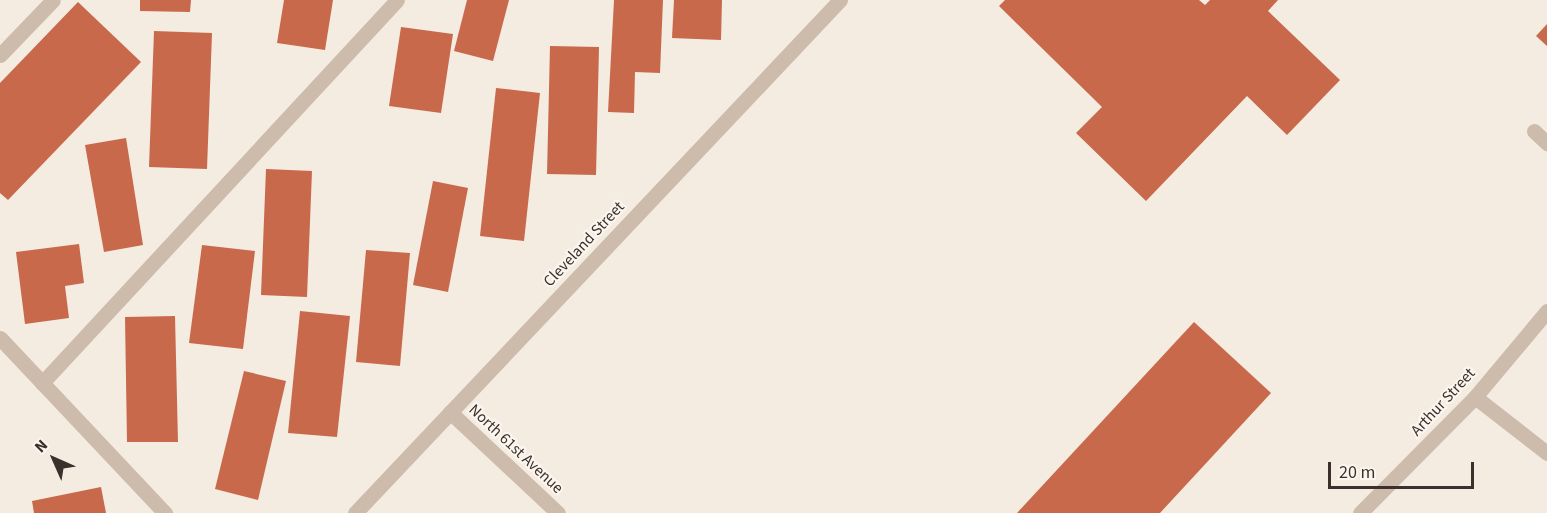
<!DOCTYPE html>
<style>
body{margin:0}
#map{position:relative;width:1547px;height:513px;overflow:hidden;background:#f4ebe1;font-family:"Source Sans 3",sans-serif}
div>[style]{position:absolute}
.building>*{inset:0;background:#c8694b}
.lane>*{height:15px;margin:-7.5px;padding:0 7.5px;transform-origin:7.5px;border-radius:7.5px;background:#cdbbac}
.street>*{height:15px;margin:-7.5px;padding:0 7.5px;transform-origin:7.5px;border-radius:7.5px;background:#cdbbac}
span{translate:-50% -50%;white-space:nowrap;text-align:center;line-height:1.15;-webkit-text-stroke:4.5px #fbf5ee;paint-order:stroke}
.street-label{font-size:16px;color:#3b302b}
.north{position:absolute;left:24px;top:429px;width:60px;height:60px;-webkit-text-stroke:4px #fbf5ee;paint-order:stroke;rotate:315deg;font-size:16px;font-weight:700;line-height:24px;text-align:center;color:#3b302b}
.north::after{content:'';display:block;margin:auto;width:21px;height:27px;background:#3b302b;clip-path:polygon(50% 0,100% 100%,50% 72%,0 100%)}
.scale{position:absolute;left:1328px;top:462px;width:146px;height:27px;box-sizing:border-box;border:3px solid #3b302b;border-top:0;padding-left:8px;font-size:18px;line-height:21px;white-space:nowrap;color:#3b302b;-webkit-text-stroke:4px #fbf5ee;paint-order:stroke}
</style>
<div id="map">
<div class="building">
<div style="clip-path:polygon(140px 0,191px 0,190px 12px,140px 11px)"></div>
<div style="clip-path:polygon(284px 0,333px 0,325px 50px,277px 43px)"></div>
<div style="clip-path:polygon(467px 0,509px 0,493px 61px,454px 51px)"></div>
<div style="clip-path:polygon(614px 0,663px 0,660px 73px,635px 72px,634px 113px,608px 112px)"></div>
<div style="clip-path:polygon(674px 0,722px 0,721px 40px,672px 38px)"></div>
<div style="clip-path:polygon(1005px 0,1199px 0,1205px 5px,1210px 0,1278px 0,1268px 11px,1340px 80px,1287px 135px,1247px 96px,1146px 201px,1076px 133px,1102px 107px,999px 6px)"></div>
<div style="clip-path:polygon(78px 2px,141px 62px,8px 200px,0 193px,0 83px)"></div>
<div style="clip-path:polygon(1547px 24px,1547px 46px,1536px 36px)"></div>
<div style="clip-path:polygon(401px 27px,453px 34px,441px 113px,389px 106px)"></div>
<div style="clip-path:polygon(154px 31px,212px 33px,207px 169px,149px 167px)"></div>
<div style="clip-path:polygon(550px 46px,599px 47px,596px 175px,547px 174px)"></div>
<div style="clip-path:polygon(496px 88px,540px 93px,524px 241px,480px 236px)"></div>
<div style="clip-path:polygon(126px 138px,143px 245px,104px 252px,85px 145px)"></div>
<div style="clip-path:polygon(266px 169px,312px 171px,307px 297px,261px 295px)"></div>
<div style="clip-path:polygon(433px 181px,468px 188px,448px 292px,413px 285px)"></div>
<div style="clip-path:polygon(79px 244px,84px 283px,65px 286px,69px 318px,25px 324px,16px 252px)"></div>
<div style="clip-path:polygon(202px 245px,255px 251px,243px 349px,189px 343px)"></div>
<div style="clip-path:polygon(366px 250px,410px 253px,400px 366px,356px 362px)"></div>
<div style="clip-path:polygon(300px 311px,350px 316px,337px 437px,288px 433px)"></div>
<div style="clip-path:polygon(175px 316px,178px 442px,127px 442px,125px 317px)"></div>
<div style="clip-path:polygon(1194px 322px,1271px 393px,1160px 513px,1017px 513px)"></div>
<div style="clip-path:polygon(244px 371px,286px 381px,258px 500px,215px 489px)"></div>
<div style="clip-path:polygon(101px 487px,106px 513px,34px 513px,32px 501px)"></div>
</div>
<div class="lane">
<div style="left:0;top:55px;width:76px;rotate:-46.1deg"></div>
<div style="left:1534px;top:131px;width:18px;rotate:43deg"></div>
<div style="left:0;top:338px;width:241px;rotate:46.7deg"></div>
<div style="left:42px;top:383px;width:522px;rotate:-47.17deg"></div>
<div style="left:1475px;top:397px;width:91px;rotate:37.9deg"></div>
</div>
<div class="street">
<div style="left:450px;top:412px;width:148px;rotate:43.1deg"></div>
<div style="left:355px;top:513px;width:706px;rotate:-46.61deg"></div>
<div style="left:1360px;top:513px;width:163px;rotate:-45.2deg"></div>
<div style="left:1475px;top:397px;width:112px;rotate:-50.1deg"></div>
</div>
<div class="street-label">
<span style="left:584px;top:244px;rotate:-47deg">Cleveland Street</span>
<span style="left:1443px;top:402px;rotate:-47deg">Arthur Street</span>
<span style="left:516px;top:449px;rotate:43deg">North 61st Avenue</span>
</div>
<div class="north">N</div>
<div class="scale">20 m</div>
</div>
